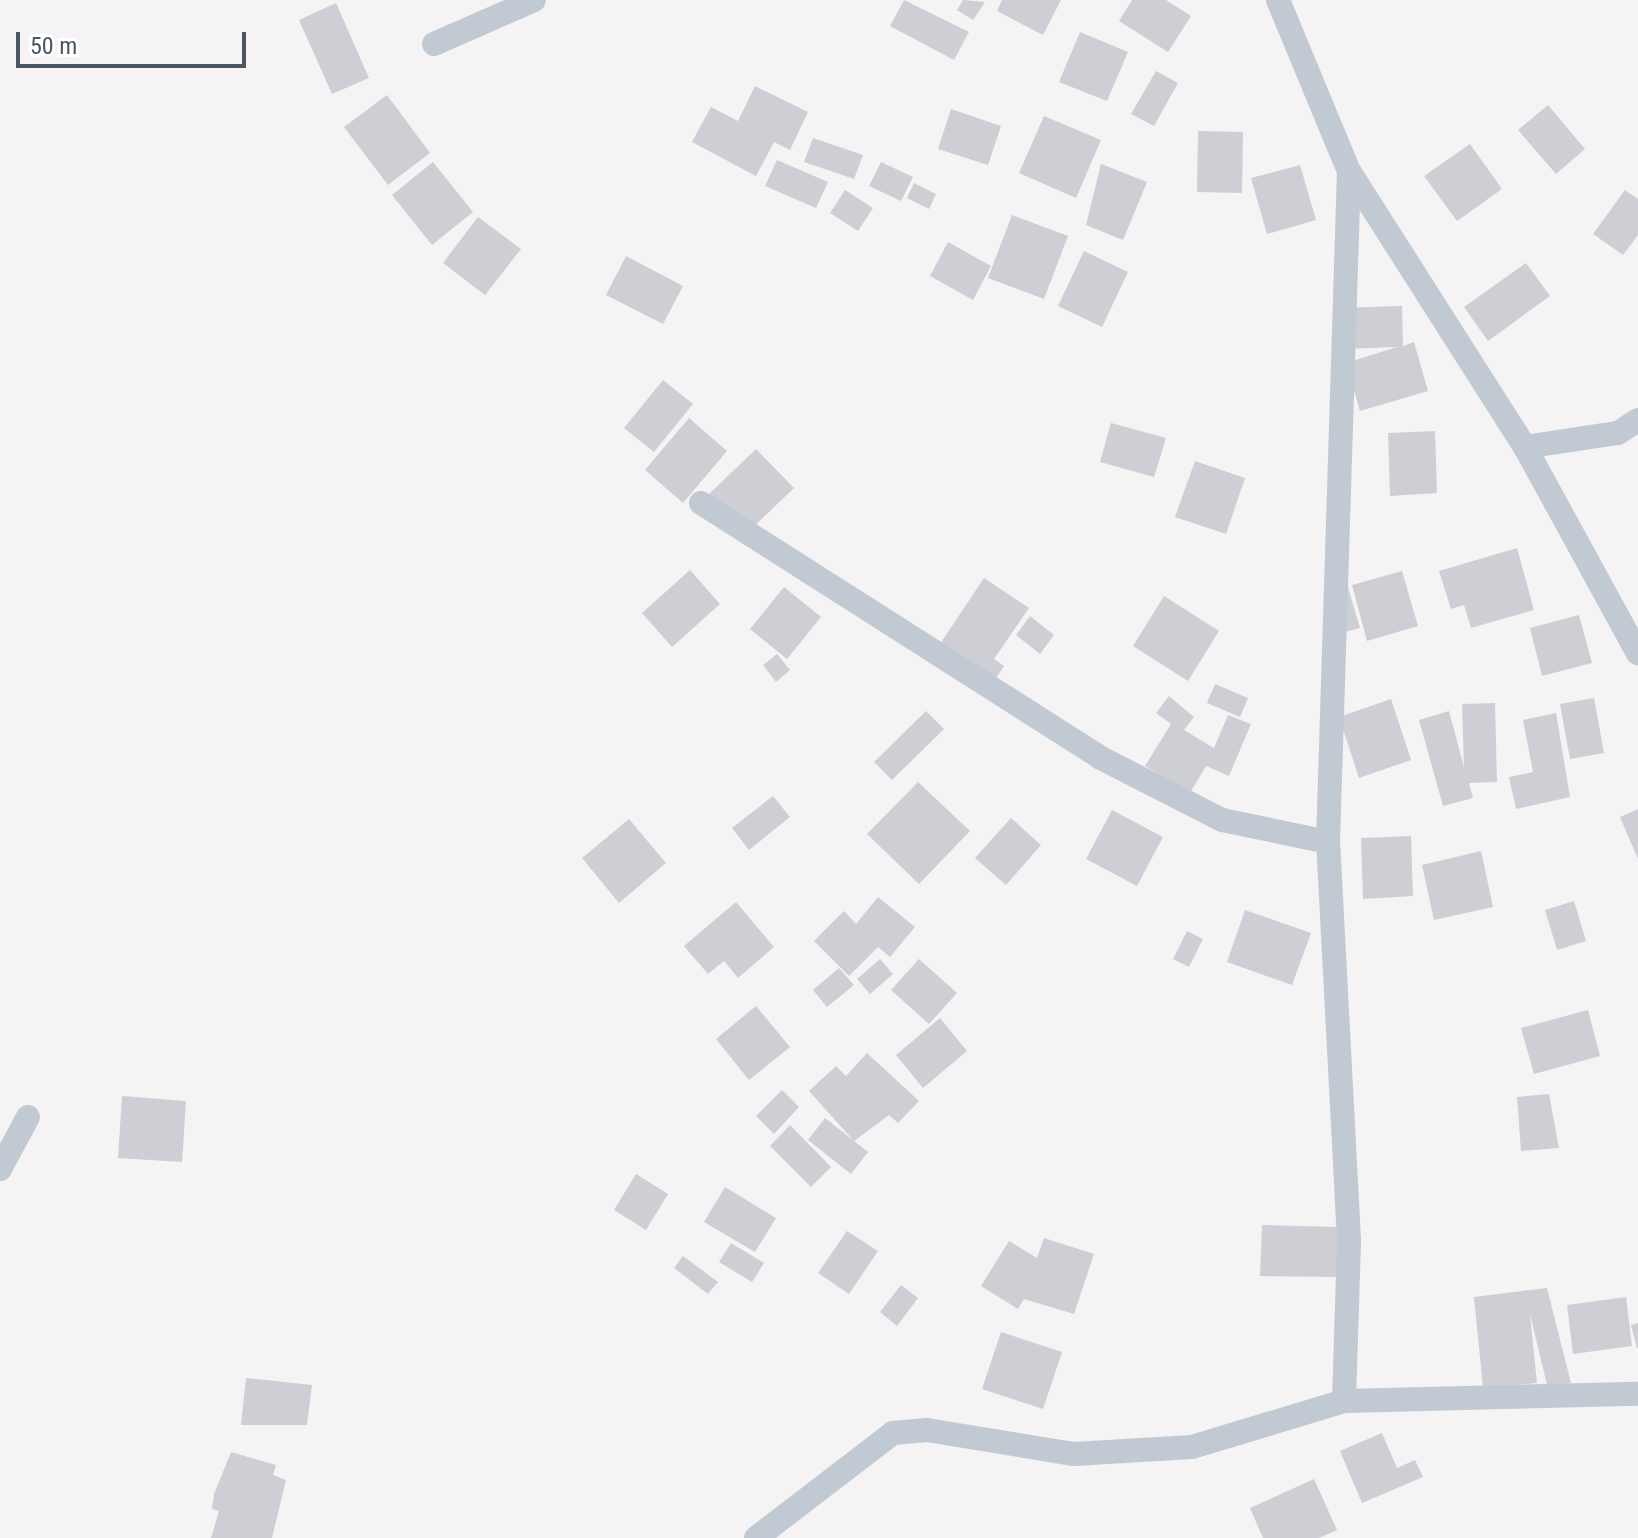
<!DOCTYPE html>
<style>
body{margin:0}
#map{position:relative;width:1638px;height:1538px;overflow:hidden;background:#f5f3f3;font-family:"Roboto Condensed",sans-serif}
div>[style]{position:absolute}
.building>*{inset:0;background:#cdcfd5}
.street>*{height:24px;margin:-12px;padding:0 12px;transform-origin:12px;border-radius:12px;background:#c1cad2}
span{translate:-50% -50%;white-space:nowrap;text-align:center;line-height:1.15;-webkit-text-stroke:6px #fff;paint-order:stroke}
.scale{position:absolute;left:16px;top:32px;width:230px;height:36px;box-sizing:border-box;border:4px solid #4a5661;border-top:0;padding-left:10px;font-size:24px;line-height:28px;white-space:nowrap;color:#4a5661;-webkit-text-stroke:6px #fff;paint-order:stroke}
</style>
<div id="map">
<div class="building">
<div style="clip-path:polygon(904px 0,969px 32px,954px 60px,890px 26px)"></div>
<div style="clip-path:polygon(963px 0,985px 2px,973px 20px,957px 10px)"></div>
<div style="clip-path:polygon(1002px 0,1061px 0,1043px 35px,997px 11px)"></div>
<div style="clip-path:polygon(1132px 0,1166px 0,1191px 16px,1168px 52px,1119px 21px)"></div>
<div style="clip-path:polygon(336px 3px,369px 78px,332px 94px,299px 20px)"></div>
<div style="clip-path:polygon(1080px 32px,1128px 52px,1107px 101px,1059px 82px)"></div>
<div style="clip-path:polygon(1156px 71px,1178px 83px,1154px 126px,1131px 114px)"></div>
<div style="clip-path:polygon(755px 86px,808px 112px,790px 150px,774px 142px,756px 176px,692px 142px,711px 107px,738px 121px)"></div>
<div style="clip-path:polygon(387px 95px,430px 153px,388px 185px,344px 127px)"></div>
<div style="clip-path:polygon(1548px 105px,1585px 149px,1556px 174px,1518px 130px)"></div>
<div style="clip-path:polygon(951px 109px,1001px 126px,988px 165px,938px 149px)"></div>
<div style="clip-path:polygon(1044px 116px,1101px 140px,1076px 198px,1019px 173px)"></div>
<div style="clip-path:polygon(1198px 131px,1243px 132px,1242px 193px,1197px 192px)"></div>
<div style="clip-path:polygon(813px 138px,863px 155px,854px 179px,804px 162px)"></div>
<div style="clip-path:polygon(1470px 144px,1502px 189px,1457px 221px,1424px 176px)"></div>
<div style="clip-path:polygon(777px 160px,828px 182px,816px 208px,765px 186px)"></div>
<div style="clip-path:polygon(433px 162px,473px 212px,432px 245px,392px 195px)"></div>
<div style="clip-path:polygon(881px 162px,913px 177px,901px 201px,869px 186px)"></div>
<div style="clip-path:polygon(1101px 164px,1147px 182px,1123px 240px,1086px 225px)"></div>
<div style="clip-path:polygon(1300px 165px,1316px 220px,1267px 234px,1251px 178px)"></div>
<div style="clip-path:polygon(914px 183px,936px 194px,929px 209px,907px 198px)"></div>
<div style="clip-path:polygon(845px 190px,873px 208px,858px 231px,830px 213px)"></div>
<div style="clip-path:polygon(1625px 190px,1638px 199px,1638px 235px,1623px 255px,1593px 234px)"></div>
<div style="clip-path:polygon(1012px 215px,1068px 236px,1044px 299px,988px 278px)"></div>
<div style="clip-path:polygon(478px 217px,521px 249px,485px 295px,443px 263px)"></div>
<div style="clip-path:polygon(948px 242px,991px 266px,973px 300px,930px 276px)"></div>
<div style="clip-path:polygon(1084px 251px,1128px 272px,1102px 327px,1058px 306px)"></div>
<div style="clip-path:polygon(626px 256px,683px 286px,663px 324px,606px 295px)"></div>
<div style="clip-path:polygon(1526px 263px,1550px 296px,1488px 341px,1464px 307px)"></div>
<div style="clip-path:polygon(1402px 306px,1403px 346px,1414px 342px,1428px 391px,1360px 411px,1346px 363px,1397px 347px,1341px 349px,1340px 308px)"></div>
<div style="clip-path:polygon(663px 380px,693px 404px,654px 452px,624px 428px)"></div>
<div style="clip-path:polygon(689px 418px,727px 451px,683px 503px,645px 470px)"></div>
<div style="clip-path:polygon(1111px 423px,1166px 438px,1154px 477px,1100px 462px)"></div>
<div style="clip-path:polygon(1435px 431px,1437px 493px,1390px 496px,1388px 433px)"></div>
<div style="clip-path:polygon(756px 449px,794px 488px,746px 534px,708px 495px)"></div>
<div style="clip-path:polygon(1195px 461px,1245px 478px,1226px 534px,1175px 517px)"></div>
<div style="clip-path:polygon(1517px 548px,1534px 610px,1471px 628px,1464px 605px,1451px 609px,1439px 571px)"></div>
<div style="clip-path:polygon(690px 570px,720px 604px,672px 647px,642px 613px)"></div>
<div style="clip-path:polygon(1402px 571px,1418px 626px,1367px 641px,1352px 585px)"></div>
<div style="clip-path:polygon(984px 578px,1029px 608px,994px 659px,1004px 666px,988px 690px,934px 653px)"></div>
<div style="clip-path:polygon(1347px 584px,1360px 628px,1338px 634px)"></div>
<div style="clip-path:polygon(784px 587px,821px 617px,787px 659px,750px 629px)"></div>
<div style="clip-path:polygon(1164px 596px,1219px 631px,1188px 681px,1133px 646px)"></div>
<div style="clip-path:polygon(1579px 615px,1592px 663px,1542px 676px,1530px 628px)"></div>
<div style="clip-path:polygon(1030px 616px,1054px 635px,1040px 654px,1016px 635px)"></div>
<div style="clip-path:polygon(777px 654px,790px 670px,776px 682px,763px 665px)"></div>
<div style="clip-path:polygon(1215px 684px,1248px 698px,1240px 717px,1207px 703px)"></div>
<div style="clip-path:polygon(1169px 696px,1194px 717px,1184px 730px,1214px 748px,1228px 715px,1251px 724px,1229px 776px,1206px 766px,1190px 793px,1145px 766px,1171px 724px,1156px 713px)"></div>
<div style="clip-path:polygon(1594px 698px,1604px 753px,1570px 759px,1560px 704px)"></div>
<div style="clip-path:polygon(1391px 699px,1411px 760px,1359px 778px,1339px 717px)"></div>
<div style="clip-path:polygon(1495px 703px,1497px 782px,1469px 783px,1473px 798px,1443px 806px,1419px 720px,1449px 711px,1464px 767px,1462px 704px)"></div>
<div style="clip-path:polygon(926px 711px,944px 729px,892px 780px,874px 762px)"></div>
<div style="clip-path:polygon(1556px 713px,1570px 797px,1516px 809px,1509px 777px,1533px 772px,1523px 720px)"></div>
<div style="clip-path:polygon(918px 782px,970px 831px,919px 884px,867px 834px)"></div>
<div style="clip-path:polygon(773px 796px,790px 817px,749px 850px,732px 828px)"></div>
<div style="clip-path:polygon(1638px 809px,1638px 859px,1620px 817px)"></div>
<div style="clip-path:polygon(1112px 810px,1163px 837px,1137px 886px,1086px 859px)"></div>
<div style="clip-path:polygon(1011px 818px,1041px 845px,1006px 885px,975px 858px)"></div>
<div style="clip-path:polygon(629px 819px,666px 863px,619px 903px,582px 858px)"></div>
<div style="clip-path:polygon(1411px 836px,1413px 896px,1363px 899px,1361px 838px)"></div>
<div style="clip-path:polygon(1481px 851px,1493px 907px,1434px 920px,1422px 865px)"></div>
<div style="clip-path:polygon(878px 897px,915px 927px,890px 957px,878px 947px,849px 976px,814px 941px,844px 911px,856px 924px)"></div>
<div style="clip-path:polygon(1574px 901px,1586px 941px,1557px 950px,1545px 910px)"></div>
<div style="clip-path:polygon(736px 902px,774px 947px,738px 978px,724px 961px,708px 974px,684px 946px)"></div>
<div style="clip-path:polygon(1245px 910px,1311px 933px,1292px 985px,1227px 962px)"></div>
<div style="clip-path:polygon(1187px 931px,1203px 939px,1189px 967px,1173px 959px)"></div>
<div style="clip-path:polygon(880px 959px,893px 974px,870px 994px,857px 979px)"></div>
<div style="clip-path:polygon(919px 959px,957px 993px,929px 1024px,891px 990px)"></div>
<div style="clip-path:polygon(839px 968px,854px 985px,827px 1007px,813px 990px)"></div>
<div style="clip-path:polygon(756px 1006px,790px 1047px,749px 1080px,716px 1039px)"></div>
<div style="clip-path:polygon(1588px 1010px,1600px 1056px,1534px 1074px,1521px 1028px)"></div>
<div style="clip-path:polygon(940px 1018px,967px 1051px,923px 1088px,896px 1055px)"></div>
<div style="clip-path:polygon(867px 1053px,919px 1101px,898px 1123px,889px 1115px,854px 1141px,809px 1091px,836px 1066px,846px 1076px)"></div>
<div style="clip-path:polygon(782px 1090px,799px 1107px,774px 1134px,756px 1116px)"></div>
<div style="clip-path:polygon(1549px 1094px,1559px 1148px,1521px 1151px,1517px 1097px)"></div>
<div style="clip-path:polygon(122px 1096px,186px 1101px,182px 1162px,118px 1158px)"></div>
<div style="clip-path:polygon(825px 1118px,868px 1152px,851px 1174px,808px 1140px)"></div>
<div style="clip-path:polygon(790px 1125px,831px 1167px,811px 1187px,770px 1146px)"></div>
<div style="clip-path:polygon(636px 1174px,668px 1194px,646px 1230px,614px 1210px)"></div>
<div style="clip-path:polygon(725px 1187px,776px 1218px,755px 1252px,704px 1222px)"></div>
<div style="clip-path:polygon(1262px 1225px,1338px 1227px,1337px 1277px,1260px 1276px)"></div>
<div style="clip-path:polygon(847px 1231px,878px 1251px,849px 1294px,818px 1273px)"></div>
<div style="clip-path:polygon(1044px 1238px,1094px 1254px,1074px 1314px,1024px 1299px,1018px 1309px,981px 1286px,1009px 1241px,1037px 1258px)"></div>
<div style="clip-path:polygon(731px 1243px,764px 1263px,752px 1282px,719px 1262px)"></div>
<div style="clip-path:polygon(683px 1256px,718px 1282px,708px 1294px,674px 1268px)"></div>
<div style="clip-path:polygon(901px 1285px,918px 1298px,897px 1326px,880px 1312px)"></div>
<div style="clip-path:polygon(1547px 1288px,1571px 1383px,1548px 1389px,1530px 1314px,1537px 1383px,1483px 1388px,1474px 1297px)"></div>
<div style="clip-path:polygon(1626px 1297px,1632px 1346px,1573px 1354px,1567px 1305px)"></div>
<div style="clip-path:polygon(1638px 1323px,1638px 1348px,1637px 1348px,1631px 1325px)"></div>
<div style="clip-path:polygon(1001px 1332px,1062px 1352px,1043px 1409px,982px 1389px)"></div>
<div style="clip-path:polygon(246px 1378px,312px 1385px,307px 1425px,241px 1425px)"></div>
<div style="clip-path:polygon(1382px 1433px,1397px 1468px,1415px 1460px,1423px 1477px,1362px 1503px,1340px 1451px)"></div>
<div style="clip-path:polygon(231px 1452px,276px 1465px,273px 1475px,286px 1480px,272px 1538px,211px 1538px,219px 1511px,212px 1509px,214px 1494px)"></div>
<div style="clip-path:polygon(1314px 1479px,1337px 1530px,1319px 1538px,1263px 1538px,1250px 1508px)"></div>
</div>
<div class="street">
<div style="left:1278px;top:0;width:185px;rotate:67.5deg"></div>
<div style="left:1349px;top:171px;width:327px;rotate:57.5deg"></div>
<div style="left:1525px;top:447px;width:235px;rotate:61.3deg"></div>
<div style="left:434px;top:44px;width:109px;rotate:-23.7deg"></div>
<div style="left:1525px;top:447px;width:94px;rotate:-8.6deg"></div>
<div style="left:1618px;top:433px;width:24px;rotate:-33deg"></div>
<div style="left:701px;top:503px;width:472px;rotate:32.5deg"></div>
<div style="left:1099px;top:757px;width:138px;rotate:27.1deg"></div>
<div style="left:1222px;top:820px;width:108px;rotate:11.7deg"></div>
<div style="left:0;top:1169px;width:59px;rotate:-61.7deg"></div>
<div style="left:1344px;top:1401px;width:161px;rotate:-88.2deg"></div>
<div style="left:1349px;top:1240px;width:399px;rotate:-93deg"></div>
<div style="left:1328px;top:842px;width:671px;rotate:-88.21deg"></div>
<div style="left:756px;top:1538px;width:173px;rotate:-37.5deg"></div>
<div style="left:893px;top:1433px;width:34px;rotate:-5deg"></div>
<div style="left:927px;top:1430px;width:149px;rotate:9.3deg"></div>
<div style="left:1074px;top:1454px;width:118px;rotate:-3.4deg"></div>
<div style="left:1192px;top:1447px;width:159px;rotate:-16.8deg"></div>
<div style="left:1344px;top:1401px;width:294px;rotate:-1.4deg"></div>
</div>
<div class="scale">50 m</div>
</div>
